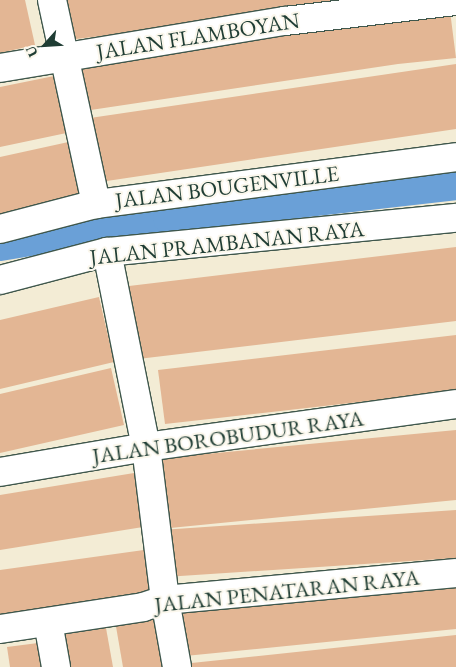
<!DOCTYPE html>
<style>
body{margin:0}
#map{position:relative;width:456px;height:667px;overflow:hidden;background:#f3ecd5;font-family:"EB Garamond",serif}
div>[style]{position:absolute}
.canal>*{height:29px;margin:-14.5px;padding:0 14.5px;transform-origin:14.5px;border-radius:14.5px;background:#6aa0d7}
.building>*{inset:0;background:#e3b694}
.roads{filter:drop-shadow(1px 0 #3f574c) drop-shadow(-1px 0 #3f574c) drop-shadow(0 1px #3f574c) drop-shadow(0 -1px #3f574c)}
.minor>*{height:28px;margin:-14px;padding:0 14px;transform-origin:14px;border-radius:14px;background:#fff}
span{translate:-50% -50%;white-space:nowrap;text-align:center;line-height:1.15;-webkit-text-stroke:4px #fbf7ec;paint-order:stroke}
.street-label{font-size:22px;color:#1f3d34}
.north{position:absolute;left:20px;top:20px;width:50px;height:50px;-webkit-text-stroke:4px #fbf7ec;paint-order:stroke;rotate:244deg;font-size:14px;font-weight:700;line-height:20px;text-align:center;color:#1f3d34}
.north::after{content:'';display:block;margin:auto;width:18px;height:22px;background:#1f3d34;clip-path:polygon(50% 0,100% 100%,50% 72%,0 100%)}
</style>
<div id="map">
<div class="canal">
<div style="left:0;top:246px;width:169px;rotate:-9.5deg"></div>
<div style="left:167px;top:218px;width:291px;rotate:-6.5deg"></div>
</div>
<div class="building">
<div style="clip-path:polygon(0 0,25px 0,35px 45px,0 53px)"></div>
<div style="clip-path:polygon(63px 0,396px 0,68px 40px)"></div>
<div style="clip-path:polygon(449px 3px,456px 58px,398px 64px,84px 111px,76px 56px)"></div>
<div style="clip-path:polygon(456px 64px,456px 129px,100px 182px,90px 118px)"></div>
<div style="clip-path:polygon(64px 74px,76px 131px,0 147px,0 87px)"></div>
<div style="clip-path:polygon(73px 141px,85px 197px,0 215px,0 157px)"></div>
<div style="clip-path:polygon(456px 247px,456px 321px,138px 359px,129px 286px)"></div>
<div style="clip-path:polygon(99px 297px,114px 362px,0 389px,0 320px)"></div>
<div style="clip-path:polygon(456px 335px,456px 391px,165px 424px,158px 370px)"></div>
<div style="clip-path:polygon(111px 368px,124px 425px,0 453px,0 394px)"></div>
<div style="clip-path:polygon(456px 430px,456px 500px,160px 529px,153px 459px)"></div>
<div style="clip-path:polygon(134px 473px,143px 527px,0 550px,0 495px)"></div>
<div style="clip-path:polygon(456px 510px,456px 558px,165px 577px,161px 530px)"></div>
<div style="clip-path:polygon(151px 549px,158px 595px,0 617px,0 570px)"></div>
<div style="clip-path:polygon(456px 580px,456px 629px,185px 656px,180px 608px)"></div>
<div style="clip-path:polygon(153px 609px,163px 667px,123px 667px,114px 615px)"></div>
<div style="clip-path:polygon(106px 628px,113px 667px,66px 667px,61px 635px)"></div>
<div style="clip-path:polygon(456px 635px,456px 667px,183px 667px,182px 664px)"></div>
<div style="clip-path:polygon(38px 643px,41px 667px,10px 667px,7px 647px)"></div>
</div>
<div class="roads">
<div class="minor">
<div style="left:52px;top:0;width:209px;rotate:77.8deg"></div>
<div style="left:0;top:68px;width:289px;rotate:-9.4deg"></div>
<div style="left:285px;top:21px;width:172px;rotate:-6.7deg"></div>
<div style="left:0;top:229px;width:99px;rotate:-14.6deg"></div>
<div style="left:96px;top:204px;width:363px;rotate:-7.4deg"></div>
<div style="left:107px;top:252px;width:199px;rotate:78.7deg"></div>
<div style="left:146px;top:447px;width:154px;rotate:82.9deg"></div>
<div style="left:165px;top:600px;width:68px;rotate:79.8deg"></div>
<div style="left:0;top:280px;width:111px;rotate:-14.7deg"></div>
<div style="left:107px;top:252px;width:351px;rotate:-5.6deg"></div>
<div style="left:0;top:472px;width:148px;rotate:-9.7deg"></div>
<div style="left:146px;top:447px;width:313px;rotate:-7.9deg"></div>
<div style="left:48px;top:622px;width:46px;rotate:79.9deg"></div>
<div style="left:0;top:629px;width:145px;rotate:-8.7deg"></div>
<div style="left:143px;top:607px;width:23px;rotate:-18deg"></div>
<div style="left:165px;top:600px;width:292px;rotate:-5.3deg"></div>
</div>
</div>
<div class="street-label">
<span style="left:198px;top:36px;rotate:-9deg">JALAN FLAMBOYAN</span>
<span style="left:227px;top:187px;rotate:-7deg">JALAN BOUGENVILLE</span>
<span style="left:227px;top:243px;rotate:-6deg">JALAN PRAMBANAN RAYA</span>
<span style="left:228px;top:437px;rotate:-8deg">JALAN BOROBUDUR RAYA</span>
<span style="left:287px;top:591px;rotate:-6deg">JALAN PENATARAN RAYA</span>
</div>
<div class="north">U</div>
</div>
